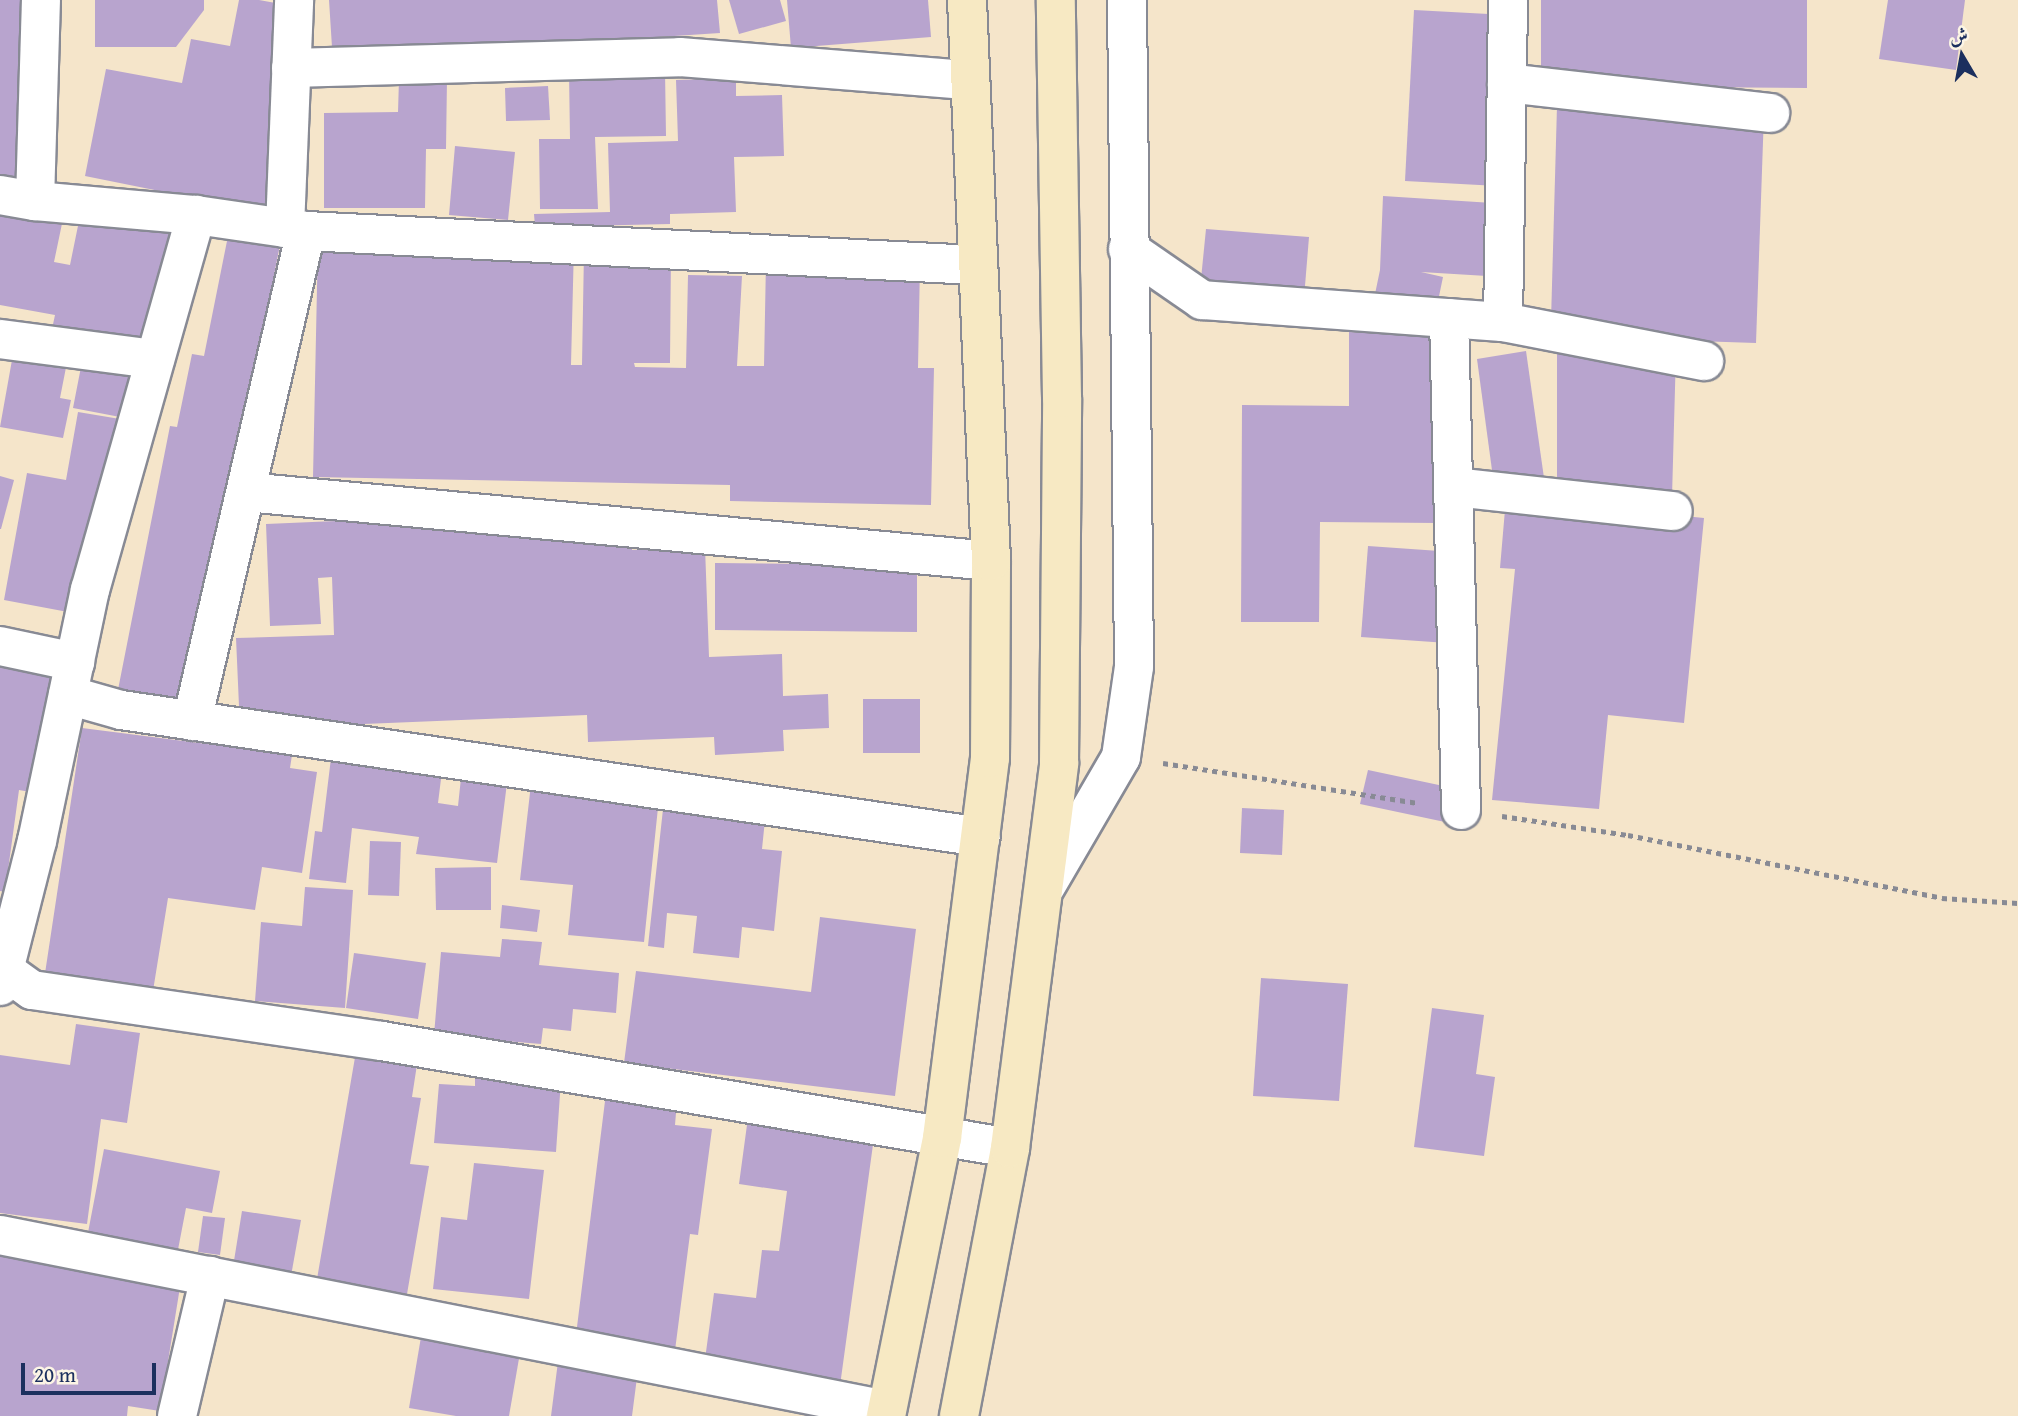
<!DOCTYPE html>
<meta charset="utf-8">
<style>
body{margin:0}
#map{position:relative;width:2018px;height:1416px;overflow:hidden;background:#f5e5ca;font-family:"Gentium Book Plus",Amiri,serif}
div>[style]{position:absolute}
.building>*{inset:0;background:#b8a4ce}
.path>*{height:4.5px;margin-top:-2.25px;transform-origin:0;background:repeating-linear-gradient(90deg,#888a94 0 5px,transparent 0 10px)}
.roads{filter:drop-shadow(2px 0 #888a94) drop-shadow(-2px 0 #888a94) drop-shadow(0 2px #888a94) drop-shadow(0 -2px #888a94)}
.minor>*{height:38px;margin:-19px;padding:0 19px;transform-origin:19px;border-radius:19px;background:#fff}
.secondary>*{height:38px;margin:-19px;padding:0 19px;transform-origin:19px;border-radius:19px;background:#f7e9c3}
span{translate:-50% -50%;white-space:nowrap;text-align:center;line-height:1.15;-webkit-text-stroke:6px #fcf5e5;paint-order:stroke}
.north{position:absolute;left:1927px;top:21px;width:70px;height:70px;-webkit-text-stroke:5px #fcf5e5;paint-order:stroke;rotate:350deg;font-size:19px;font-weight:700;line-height:28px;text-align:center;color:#1b2f5e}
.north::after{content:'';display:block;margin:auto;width:24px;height:32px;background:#1b2f5e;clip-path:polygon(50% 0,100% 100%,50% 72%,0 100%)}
.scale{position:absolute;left:21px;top:1363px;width:135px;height:32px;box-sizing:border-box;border:4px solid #1b2f5e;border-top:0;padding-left:9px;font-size:21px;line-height:24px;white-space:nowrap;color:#1b2f5e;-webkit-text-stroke:5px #fcf5e5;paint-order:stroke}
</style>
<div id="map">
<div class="building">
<div style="clip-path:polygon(0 0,48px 0,44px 176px,0 176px)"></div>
<div style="clip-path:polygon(95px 0,204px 0,204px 10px,176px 47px,95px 47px)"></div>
<div style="clip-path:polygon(239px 0,259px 0,292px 6px,281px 240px,186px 719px,115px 705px,170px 426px,177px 427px,192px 354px,204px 356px,234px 206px,85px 176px,106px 69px,182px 83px,191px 39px,230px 46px)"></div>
<div style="clip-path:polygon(329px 0,717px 0,720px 33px,659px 37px,660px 41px,333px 63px)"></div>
<div style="clip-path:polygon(729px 0,780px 0,786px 21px,739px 34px)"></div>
<div style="clip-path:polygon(787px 0,928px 0,931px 37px,791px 48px)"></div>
<div style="clip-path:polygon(1541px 0,1807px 0,1807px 88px,1541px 86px)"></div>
<div style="clip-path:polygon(1888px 0,1965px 0,1956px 70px,1879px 59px)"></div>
<div style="clip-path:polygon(1414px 10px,1507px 15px,1498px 186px,1405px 181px)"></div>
<div style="clip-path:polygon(665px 70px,666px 136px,595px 137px,598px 209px,540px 209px,539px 139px,570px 139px,569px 72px)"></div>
<div style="clip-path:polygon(736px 78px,736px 96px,782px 95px,784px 156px,734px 157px,736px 212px,670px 214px,670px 224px,535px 227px,534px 214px,610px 212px,608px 143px,678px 141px,676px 80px)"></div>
<div style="clip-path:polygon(399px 79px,447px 79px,446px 149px,426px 149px,425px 208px,324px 208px,324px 113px,398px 112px)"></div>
<div style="clip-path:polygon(548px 86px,550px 120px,506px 121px,505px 88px)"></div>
<div style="clip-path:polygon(1557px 106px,1764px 113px,1756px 343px,1576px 337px,1551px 321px)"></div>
<div style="clip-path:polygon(455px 146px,515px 152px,508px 220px,449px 215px)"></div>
<div style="clip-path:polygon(1383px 196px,1524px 205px,1520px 278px,1421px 272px,1443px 277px,1437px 306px,1375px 294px,1380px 270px)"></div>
<div style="clip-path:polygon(0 202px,64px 214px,54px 262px,70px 265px,80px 216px,179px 224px,141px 421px,73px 408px,87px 336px,52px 329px,55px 315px,0 305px)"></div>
<div style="clip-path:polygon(1206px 229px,1309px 237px,1304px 298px,1200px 289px)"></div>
<div style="clip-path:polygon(318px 240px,574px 245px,571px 365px,582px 365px,584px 251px,671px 252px,670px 363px,634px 363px,635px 367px,686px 368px,688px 275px,742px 276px,737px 366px,764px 366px,766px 261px,920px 264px,918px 368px,934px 368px,931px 505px,730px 501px,730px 485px,313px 477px)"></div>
<div style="clip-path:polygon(17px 332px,71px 342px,60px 398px,71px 400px,63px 438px,0 427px)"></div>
<div style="clip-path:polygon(1349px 332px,1440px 335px,1438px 523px,1320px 522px,1319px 622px,1241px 622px,1242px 405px,1349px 406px)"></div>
<div style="clip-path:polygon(1526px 351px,1544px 478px,1494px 485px,1477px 359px)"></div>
<div style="clip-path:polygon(1676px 352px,1672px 497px,1605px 498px,1605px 483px,1557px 483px,1557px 353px)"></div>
<div style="clip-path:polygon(78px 412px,120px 419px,84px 615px,4px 600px,27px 473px,66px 480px)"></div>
<div style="clip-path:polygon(0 476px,14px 480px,1px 529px,0 529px)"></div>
<div style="clip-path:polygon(1506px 498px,1704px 518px,1684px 723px,1608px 715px,1599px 809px,1492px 800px,1515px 569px,1500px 568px)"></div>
<div style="clip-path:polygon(548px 512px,632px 529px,632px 550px,705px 547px,709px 657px,782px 654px,783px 696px,828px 694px,829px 728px,783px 730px,784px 751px,715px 755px,714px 737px,588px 742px,587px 715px,240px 729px,236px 638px,334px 635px,332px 577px,318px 578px,321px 624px,270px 626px,266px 524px)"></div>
<div style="clip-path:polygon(1368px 546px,1468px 553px,1462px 644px,1361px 637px)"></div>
<div style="clip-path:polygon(715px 563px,917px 565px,917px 632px,715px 630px)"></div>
<div style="clip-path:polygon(0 646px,61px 655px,42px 794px,19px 790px,5px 892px,0 891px)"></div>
<div style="clip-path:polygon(863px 699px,920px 699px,920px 753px,863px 753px)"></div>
<div style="clip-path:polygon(82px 728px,292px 755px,290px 768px,317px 772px,302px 873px,262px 867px,255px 910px,168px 898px,152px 997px,44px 980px)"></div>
<div style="clip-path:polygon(331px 758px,442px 771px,438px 803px,458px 806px,461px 778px,507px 783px,497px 863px,416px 854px,419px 837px,352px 828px,346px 883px,309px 879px,315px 831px,322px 832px)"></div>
<div style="clip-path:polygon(1368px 770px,1453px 788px,1445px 822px,1360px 804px)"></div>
<div style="clip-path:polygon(531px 784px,659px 798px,644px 942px,568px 935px,573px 885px,520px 880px)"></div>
<div style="clip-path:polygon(664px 800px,766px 810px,762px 849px,782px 851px,774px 931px,742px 927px,739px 958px,693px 953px,697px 916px,667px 913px,664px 948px,648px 946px)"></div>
<div style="clip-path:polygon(1242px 808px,1284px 810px,1282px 855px,1240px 853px)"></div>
<div style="clip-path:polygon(370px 841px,401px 842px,399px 896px,368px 895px)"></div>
<div style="clip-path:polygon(491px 867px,491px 910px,436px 910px,435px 868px)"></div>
<div style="clip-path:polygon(305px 887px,353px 890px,345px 1008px,255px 1001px,261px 922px,302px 926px)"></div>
<div style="clip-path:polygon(502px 905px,540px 910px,537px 932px,500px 928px)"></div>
<div style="clip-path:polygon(820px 917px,916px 929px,895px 1096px,624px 1063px,636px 971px,811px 992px)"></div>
<div style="clip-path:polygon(502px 939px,542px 942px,539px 965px,619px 973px,616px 1013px,573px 1009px,571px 1031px,543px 1028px,541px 1044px,434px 1035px,441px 952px,500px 957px)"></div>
<div style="clip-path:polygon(354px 953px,426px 963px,418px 1019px,346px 1008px)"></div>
<div style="clip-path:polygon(1261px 978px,1348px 984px,1339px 1101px,1253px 1096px)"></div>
<div style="clip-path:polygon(1432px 1008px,1484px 1015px,1476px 1074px,1495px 1077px,1484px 1156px,1414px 1147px)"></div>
<div style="clip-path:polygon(76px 1024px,140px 1033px,127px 1123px,101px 1119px,87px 1224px,0 1213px,0 1055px,70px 1065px)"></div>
<div style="clip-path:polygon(359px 1034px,420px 1045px,412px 1097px,421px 1098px,410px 1164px,429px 1166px,407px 1294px,317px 1279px)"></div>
<div style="clip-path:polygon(475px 1073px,561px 1080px,556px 1152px,434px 1143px,439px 1084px,475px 1086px)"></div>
<div style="clip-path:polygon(606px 1093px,677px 1101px,675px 1125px,712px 1129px,698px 1235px,690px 1234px,673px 1366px,639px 1362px,632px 1416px,551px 1416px,560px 1346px,576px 1335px)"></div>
<div style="clip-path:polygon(749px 1110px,875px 1130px,839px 1393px,703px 1374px,714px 1293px,756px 1298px,762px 1250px,779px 1251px,787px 1191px,739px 1184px)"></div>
<div style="clip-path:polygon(104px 1149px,220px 1171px,212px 1213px,186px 1208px,176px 1260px,86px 1243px)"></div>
<div style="clip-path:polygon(474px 1163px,544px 1170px,529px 1299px,433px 1289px,441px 1217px,467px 1220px)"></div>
<div style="clip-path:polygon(242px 1211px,301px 1220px,291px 1276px,233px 1267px)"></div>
<div style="clip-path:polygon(203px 1216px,225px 1218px,220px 1255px,198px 1252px)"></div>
<div style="clip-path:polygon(0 1244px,97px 1259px,95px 1274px,180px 1287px,160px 1411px,128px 1406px,127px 1416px,0 1416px)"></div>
<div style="clip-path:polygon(422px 1331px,521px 1347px,509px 1416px,456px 1416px,409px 1408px)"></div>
</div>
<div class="path">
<div style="left:1163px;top:763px;width:258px;rotate:8.9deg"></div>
<div style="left:1502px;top:816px;width:127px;rotate:8.6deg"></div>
<div style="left:1628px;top:835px;width:320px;rotate:11.3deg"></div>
<div style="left:1942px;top:898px;width:76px;rotate:3.8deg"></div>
</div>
<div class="roads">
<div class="minor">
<div style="left:291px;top:68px;width:389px;rotate:-1.6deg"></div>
<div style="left:680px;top:57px;width:290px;rotate:4.6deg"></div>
<div style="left:1507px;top:83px;width:265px;rotate:6.5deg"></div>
<div style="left:0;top:195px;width:36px;rotate:10deg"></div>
<div style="left:35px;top:201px;width:162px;rotate:5deg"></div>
<div style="left:196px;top:215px;width:111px;rotate:8.3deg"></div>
<div style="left:306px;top:231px;width:671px;rotate:2.91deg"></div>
<div style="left:35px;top:201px;width:201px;rotate:-88.3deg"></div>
<div style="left:285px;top:228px;width:228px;rotate:-87.7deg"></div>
<div style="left:1128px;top:249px;width:90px;rotate:34.6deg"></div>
<div style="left:1202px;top:300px;width:302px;rotate:4.2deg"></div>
<div style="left:1503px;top:322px;width:322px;rotate:-89.1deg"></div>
<div style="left:1449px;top:318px;width:492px;rotate:88.6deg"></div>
<div style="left:1503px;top:322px;width:205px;rotate:11deg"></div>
<div style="left:0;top:339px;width:156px;rotate:7.4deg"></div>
<div style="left:1454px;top:487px;width:220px;rotate:6.3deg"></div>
<div style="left:246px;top:492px;width:748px;rotate:5.29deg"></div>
<div style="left:0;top:646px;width:77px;rotate:12deg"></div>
<div style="left:68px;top:695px;width:55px;rotate:15.8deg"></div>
<div style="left:121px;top:710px;width:869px;rotate:8.4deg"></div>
<div style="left:192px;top:721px;width:503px;rotate:-76.9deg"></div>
<div style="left:1046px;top:886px;width:149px;rotate:-59.8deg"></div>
<div style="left:1121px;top:757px;width:91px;rotate:-81.8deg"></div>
<div style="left:1134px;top:667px;width:667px;rotate:-90.6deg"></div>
<div style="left:0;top:967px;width:39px;rotate:36deg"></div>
<div style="left:32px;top:990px;width:354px;rotate:8.3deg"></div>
<div style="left:382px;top:1041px;width:637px;rotate:9.67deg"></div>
<div style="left:0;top:986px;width:150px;rotate:-75.7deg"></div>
<div style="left:37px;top:841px;width:257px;rotate:-78.1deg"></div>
<div style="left:90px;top:590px;width:390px;rotate:-74.2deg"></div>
<div style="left:0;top:1235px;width:903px;rotate:11.17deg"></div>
<div style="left:177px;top:1416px;width:144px;rotate:-76.7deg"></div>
</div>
<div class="secondary">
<div style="left:886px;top:1416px;width:284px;rotate:-78.6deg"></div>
<div style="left:942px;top:1138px;width:383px;rotate:-82.8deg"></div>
<div style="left:990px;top:758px;width:197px;rotate:-89.7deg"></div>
<div style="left:991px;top:561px;width:562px;rotate:-92.45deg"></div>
<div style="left:959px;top:1416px;width:273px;rotate:-79.2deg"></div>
<div style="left:1010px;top:1148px;width:388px;rotate:-82.7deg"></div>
<div style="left:1059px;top:763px;width:365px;rotate:-89.5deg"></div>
<div style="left:1062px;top:398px;width:398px;rotate:-90.9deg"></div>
</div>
</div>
<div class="north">ش</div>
<div class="scale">20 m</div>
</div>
